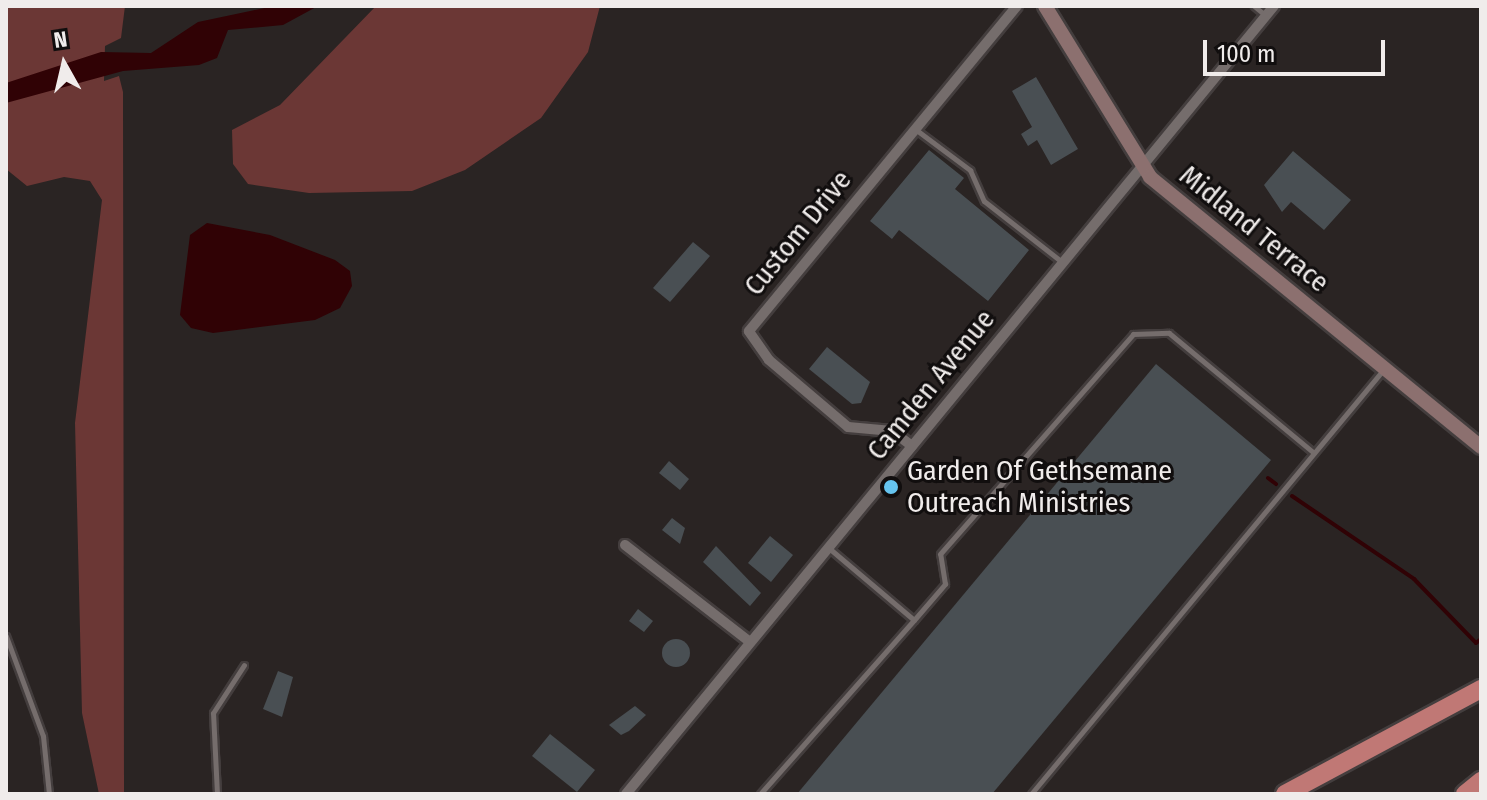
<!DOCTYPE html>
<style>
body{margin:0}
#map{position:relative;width:1487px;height:800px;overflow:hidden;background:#2a2423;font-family:"Fira Sans Condensed",sans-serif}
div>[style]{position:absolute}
.green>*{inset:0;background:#6b3735}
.water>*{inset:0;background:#300205}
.stream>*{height:4px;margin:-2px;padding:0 2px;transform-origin:2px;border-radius:2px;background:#300205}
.building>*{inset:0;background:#494f53}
.round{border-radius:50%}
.roads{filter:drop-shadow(2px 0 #443e3e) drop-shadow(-2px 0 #443e3e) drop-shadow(0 2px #443e3e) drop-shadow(0 -2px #443e3e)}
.lane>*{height:5px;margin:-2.5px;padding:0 2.5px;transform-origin:2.5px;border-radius:2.5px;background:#756d6c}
.street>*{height:10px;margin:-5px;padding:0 5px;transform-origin:5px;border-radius:5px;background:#756d6c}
.secondary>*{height:14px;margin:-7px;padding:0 7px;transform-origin:7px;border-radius:7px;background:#8c706f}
.highway>*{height:18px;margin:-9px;padding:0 9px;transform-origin:9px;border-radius:9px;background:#c07875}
.dots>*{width:22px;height:22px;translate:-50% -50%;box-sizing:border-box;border:4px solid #110e0e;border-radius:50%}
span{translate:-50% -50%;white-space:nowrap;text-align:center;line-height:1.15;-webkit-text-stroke:6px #110e0e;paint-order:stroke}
.street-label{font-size:28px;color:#f0eceb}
.poi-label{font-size:28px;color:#f0eceb}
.left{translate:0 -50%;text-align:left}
.frame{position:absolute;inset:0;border:8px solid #f0eceb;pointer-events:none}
.north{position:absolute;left:24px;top:24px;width:80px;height:80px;-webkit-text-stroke:6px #110e0e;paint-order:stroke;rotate:352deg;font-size:22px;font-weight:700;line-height:32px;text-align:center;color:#f0eceb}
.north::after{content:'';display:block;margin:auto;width:28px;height:36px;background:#f0eceb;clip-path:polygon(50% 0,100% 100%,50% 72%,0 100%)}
.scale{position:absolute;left:1203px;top:40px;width:182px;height:36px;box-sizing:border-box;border:4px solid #f0eceb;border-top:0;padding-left:10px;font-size:24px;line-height:28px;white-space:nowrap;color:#f0eceb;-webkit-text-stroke:6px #110e0e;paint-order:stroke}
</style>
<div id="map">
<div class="green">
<div style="clip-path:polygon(6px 6px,125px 6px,121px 38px,105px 46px,104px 81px,119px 76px,123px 92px,124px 794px,99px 794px,82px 713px,75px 423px,102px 200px,90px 181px,64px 177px,27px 186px,6px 169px)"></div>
<div style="clip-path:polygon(376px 6px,600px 6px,588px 52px,541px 118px,465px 170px,412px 191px,309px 193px,248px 184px,233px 164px,232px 130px,280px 105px)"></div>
</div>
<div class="water">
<div style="clip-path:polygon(274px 6px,318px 6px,283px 25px,228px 30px,217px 58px,199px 65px,123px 71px,6px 103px,6px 83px,101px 52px,151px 53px,198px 22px)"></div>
<div style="clip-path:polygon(207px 223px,270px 235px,335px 260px,350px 271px,352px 286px,340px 308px,315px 320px,213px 333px,191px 328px,180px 315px,190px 235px)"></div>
</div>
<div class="stream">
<div style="left:1268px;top:478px;width:10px;rotate:37deg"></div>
<div style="left:1292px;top:496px;width:148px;rotate:34.2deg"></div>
<div style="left:1414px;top:579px;width:89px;rotate:45.9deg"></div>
<div style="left:1476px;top:643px;width:6px;rotate:-39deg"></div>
</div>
<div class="building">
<div style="clip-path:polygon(1036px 77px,1078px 149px,1051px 165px,1037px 140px,1028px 146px,1021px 134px,1032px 127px,1012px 91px)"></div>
<div style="clip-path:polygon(929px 150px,964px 178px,955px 189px,1029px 250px,988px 301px,899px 230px,892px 239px,870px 221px)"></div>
<div style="clip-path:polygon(1293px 151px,1351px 200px,1324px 230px,1291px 202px,1282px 212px,1264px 185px)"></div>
<div style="clip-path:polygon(693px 242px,710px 256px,670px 302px,653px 288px)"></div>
<div style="clip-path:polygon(827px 347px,870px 382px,861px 403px,852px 404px,809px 369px)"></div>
<div style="clip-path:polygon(1156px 364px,1271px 460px,992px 794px,797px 794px)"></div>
<div style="clip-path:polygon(669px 461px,689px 479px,680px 490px,659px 473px)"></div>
<div style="clip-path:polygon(672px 518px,685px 528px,680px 544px,662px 530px)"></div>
<div style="clip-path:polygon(770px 536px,793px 555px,771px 582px,748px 563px)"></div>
<div style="clip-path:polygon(716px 546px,761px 593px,750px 606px,703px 562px)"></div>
<div style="clip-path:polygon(638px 609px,653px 621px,644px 632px,629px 621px)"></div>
<div class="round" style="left:662px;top:639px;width:28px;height:28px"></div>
<div style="clip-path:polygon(278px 671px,293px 677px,282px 717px,263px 709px)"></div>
<div style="clip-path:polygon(635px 706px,646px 715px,629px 731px,621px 735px,609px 725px)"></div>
<div style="clip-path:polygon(550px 734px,595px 770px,577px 792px,532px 756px)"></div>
</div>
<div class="roads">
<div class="lane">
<div style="left:1254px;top:6px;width:14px;rotate:39deg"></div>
<div style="left:915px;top:129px;width:69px;rotate:36.7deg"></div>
<div style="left:970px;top:170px;width:34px;rotate:66deg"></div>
<div style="left:984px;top:201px;width:99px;rotate:38deg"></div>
<div style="left:914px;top:620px;width:48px;rotate:-49.3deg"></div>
<div style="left:945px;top:584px;width:30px;rotate:-99deg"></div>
<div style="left:940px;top:554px;width:293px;rotate:-48.7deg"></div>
<div style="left:1133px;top:334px;width:36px;rotate:-2deg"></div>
<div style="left:1169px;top:333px;width:188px;rotate:39.6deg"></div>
<div style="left:6px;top:636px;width:107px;rotate:69.7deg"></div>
<div style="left:43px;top:736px;width:58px;rotate:84.1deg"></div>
<div style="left:217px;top:794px;width:81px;rotate:-92.8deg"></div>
<div style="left:213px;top:713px;width:57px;rotate:-57.1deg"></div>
<div style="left:760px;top:794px;width:232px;rotate:-48.5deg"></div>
<div style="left:914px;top:620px;width:110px;rotate:-139.8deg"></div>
<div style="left:1031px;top:794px;width:551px;rotate:-50.3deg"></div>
</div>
<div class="street">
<div style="left:912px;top:446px;width:25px;rotate:-143deg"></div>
<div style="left:892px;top:431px;width:44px;rotate:-174.8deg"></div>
<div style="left:848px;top:427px;width:104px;rotate:-139.7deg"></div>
<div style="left:769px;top:360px;width:35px;rotate:-125deg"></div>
<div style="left:749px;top:331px;width:421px;rotate:-50.5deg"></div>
<div style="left:625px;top:545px;width:158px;rotate:37.8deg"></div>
<div style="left:626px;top:794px;width:1020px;rotate:-50.57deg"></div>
</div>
<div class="secondary">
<div style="left:1045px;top:6px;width:201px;rotate:58.4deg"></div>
<div style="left:1150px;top:177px;width:427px;rotate:39.2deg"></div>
</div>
<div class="highway">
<div style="left:1285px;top:794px;width:222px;rotate:-28.2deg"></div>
<div style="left:1465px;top:794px;width:21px;rotate:-39deg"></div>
</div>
</div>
<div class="dots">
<div style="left:891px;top:487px;background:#66c4ef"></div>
</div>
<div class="street-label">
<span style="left:1254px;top:229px;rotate:39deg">Midland Terrace</span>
<span style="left:798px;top:233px;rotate:-51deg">Custom Drive</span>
<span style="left:931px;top:385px;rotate:-51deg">Camden Avenue</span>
</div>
<div class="poi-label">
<span class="left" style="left:907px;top:487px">Garden Of Gethsemane<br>Outreach Ministries</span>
</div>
<div class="frame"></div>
<div class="north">N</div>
<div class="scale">100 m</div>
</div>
